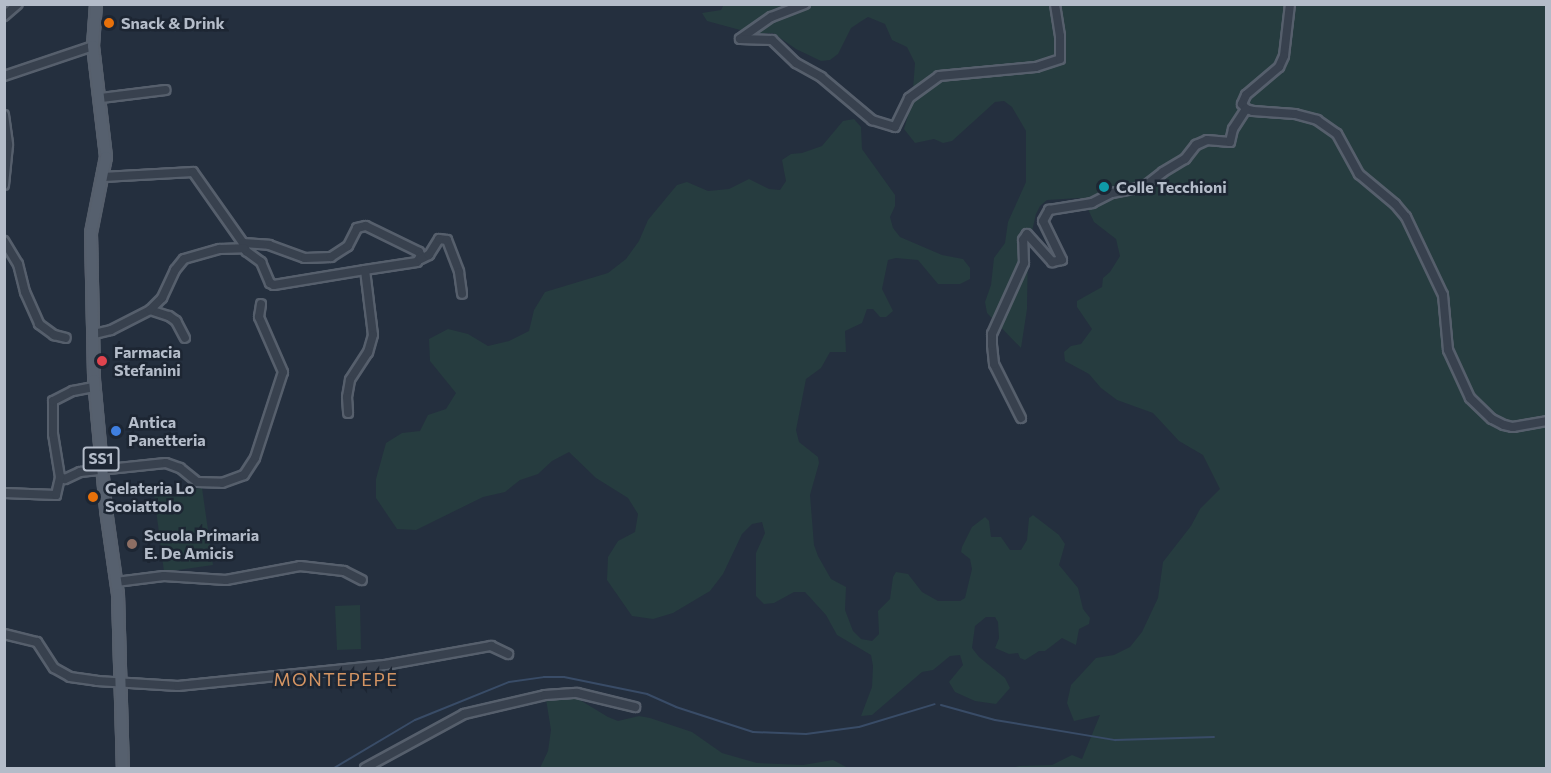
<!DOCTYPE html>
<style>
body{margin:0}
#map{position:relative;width:1551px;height:773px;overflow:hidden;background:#242f3e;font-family:Commissioner,sans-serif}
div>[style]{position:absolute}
.green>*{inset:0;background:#263c3f}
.stream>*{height:2px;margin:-1px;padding:0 1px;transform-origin:1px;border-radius:1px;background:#394c67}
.roads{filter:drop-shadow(2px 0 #565f6c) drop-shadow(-2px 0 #565f6c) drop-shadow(0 2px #565f6c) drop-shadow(0 -2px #565f6c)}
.minor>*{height:8px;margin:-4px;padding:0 4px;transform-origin:4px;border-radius:4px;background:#38414e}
.major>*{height:10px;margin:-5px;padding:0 5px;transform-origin:5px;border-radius:5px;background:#56606e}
.dots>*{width:16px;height:16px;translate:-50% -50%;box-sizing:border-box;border:3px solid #1d2633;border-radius:50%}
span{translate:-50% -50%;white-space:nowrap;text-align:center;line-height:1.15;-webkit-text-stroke:5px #1d2633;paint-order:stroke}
.shield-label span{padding:2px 4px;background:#1d2633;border:2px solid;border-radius:4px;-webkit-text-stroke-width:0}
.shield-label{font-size:15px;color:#b4bcc9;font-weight:700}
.poi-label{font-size:16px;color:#b4bcc9;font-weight:700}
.left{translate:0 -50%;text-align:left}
.neighbourhood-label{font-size:18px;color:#d59563;letter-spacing:1.5px}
.frame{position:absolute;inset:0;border:6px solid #b4bcc9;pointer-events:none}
</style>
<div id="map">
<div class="green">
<div style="clip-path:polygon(724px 4px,1546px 5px,1546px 768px,1011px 768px,1019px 766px,1052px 765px,1072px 755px,1082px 759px,1100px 715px,1074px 721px,1067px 703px,1071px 685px,1096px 658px,1114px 655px,1130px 647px,1142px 632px,1158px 598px,1163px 562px,1191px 526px,1200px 509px,1220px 489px,1203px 455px,1179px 441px,1153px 413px,1117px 400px,1101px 388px,1089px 374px,1065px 361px,1064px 352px,1071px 346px,1081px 344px,1092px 329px,1077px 307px,1077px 301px,1102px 287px,1103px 278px,1110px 272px,1120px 256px,1116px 239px,1094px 222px,1086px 205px,1080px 198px,1047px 200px,1040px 206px,1036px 214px,1028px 248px,1027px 309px,1021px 348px,987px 313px,985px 302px,991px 285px,994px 258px,1005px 243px,1008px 222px,1026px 182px,1026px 131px,1012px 107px,1004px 101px,995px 102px,952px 141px,943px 143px,934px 139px,915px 143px,904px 129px,912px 102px,915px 63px,907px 47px,892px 40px,885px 24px,868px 17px,860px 22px,851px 28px,838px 54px,830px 60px,821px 61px,796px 49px,773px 33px,755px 34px,707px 21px,702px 13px,721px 10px)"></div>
<div style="clip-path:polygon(854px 119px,861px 127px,862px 149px,895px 195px,895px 206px,890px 217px,893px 228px,900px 237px,942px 255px,963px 259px,970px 268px,970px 279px,960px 284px,938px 284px,918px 260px,896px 258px,888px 260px,882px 289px,893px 311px,886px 317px,880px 317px,873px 309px,867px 309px,862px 323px,845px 331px,846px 352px,830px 352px,821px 368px,806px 379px,796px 430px,799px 442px,818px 457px,819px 463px,810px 495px,814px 545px,818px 556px,831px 579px,846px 587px,845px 610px,853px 631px,861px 639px,872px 641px,879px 634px,878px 611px,890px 599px,893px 577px,896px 572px,908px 574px,922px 592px,938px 601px,960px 601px,965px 598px,972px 569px,970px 559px,961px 552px,962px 547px,972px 527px,985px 517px,989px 521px,991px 537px,1001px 537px,1010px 550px,1021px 550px,1027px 540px,1029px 518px,1033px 515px,1059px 535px,1065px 544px,1059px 565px,1078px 588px,1083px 609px,1090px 618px,1089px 624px,1079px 629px,1076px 645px,1062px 638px,1045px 651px,1039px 651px,1025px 660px,1020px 658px,1018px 653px,1009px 654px,995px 648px,999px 638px,998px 622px,995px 617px,986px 617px,975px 626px,972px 648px,979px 657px,1005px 678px,1010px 688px,996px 704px,975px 701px,955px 692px,949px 682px,963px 665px,960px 655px,950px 656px,933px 670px,922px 672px,872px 715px,861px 716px,872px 687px,873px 666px,871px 655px,837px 635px,826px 615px,805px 592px,794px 592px,774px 603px,764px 604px,756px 596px,756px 553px,765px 533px,762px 522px,752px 524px,742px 534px,723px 574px,710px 591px,673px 613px,653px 619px,632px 616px,607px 580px,608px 557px,618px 541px,635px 532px,638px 514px,628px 498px,596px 478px,569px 452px,552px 461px,538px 474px,520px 480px,505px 492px,483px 497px,416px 530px,397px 529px,376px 498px,376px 479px,386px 443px,402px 433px,420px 431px,428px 415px,446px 409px,456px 393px,430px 361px,429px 339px,448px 329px,468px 334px,488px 346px,509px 341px,529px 331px,534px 310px,545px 292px,608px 273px,626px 259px,639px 241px,648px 220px,677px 185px,687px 182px,708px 191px,729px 189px,749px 179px,769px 189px,780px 190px,786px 181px,782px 160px,791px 154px,802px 153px,822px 146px,843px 121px)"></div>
<div style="clip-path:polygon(202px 488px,213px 565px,164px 572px,154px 494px)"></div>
<div style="clip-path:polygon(360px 605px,361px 649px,337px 650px,335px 606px)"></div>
<div style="clip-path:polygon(570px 694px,608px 717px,618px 721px,639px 716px,650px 718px,692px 732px,722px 753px,757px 763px,803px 765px,833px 760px,848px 768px,540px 768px,548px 751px,551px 730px,546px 699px)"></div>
</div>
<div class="stream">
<div style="left:941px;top:705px;width:56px;rotate:15.5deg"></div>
<div style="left:995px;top:720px;width:122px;rotate:9.5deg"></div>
<div style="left:1115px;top:740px;width:99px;rotate:-1.7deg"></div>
<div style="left:334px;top:768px;width:94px;rotate:-30.7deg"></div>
<div style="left:415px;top:720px;width:101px;rotate:-22deg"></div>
<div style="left:509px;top:682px;width:35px;rotate:-8deg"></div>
<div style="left:544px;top:677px;width:20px"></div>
<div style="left:564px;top:677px;width:85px;rotate:11.6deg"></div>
<div style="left:647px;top:694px;width:32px;rotate:24deg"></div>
<div style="left:676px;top:707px;width:81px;rotate:18deg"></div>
<div style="left:753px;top:732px;width:53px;rotate:2.2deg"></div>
<div style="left:806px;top:734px;width:53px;rotate:-7.5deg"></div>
<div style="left:859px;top:727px;width:79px;rotate:-16.8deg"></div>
</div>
<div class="roads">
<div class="minor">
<div style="left:805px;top:4px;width:36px;rotate:159deg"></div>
<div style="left:771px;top:17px;width:38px;rotate:145deg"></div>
<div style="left:740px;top:39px;width:32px;rotate:2deg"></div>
<div style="left:772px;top:40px;width:33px;rotate:44deg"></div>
<div style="left:796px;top:63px;width:29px;rotate:29deg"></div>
<div style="left:821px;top:77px;width:67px;rotate:40.1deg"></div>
<div style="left:872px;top:120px;width:24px;rotate:17deg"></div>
<div style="left:895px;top:127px;width:32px;rotate:-64deg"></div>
<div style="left:909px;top:98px;width:37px;rotate:-36deg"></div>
<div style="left:939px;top:76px;width:97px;rotate:-5.3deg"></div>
<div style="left:1036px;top:67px;width:25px;rotate:-18deg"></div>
<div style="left:1060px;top:59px;width:23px;rotate:-90deg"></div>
<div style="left:1060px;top:36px;width:32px;rotate:-99deg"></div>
<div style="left:1290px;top:4px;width:52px;rotate:96.6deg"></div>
<div style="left:1284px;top:56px;width:12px;rotate:114deg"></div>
<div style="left:1279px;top:67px;width:43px;rotate:139.7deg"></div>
<div style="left:1246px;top:95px;width:10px;rotate:114deg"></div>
<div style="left:1242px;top:104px;width:6px;rotate:51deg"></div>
<div style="left:1246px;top:109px;width:7px;rotate:16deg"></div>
<div style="left:1253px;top:111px;width:42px;rotate:4.1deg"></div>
<div style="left:1295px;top:114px;width:23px;rotate:15deg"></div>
<div style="left:1317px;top:120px;width:24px;rotate:35deg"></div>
<div style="left:1337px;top:134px;width:46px;rotate:61.2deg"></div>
<div style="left:1359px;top:174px;width:47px;rotate:39.8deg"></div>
<div style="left:1395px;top:204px;width:17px;rotate:50deg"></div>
<div style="left:1406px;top:217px;width:86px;rotate:64.6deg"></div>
<div style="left:1443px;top:295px;width:55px;rotate:84.8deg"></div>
<div style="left:1448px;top:350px;width:53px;rotate:65.4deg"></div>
<div style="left:1470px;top:398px;width:30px;rotate:44deg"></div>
<div style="left:1492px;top:419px;width:13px;rotate:27deg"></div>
<div style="left:1504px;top:425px;width:9px;rotate:13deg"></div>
<div style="left:1513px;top:427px;width:34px;rotate:-10deg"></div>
<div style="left:4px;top:16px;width:18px;rotate:-41deg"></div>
<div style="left:4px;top:76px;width:94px;rotate:-18.6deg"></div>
<div style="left:101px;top:98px;width:65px;rotate:-7deg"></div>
<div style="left:4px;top:115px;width:30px;rotate:82deg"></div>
<div style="left:8px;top:145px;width:40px;rotate:95.7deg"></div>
<div style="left:103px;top:177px;width:90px;rotate:-3.2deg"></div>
<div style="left:193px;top:172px;width:87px;rotate:54.8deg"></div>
<div style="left:243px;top:243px;width:9px;rotate:69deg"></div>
<div style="left:246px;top:251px;width:19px;rotate:36deg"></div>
<div style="left:261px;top:262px;width:23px;rotate:67deg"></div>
<div style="left:270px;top:283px;width:4px;rotate:27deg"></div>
<div style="left:274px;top:285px;width:92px;rotate:-9.4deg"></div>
<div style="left:4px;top:241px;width:27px;rotate:59deg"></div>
<div style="left:18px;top:264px;width:29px;rotate:76deg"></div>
<div style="left:25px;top:292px;width:35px;rotate:66deg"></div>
<div style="left:39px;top:324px;width:19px;rotate:36deg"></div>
<div style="left:54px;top:335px;width:12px;rotate:14deg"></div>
<div style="left:243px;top:243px;width:26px;rotate:4deg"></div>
<div style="left:269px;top:245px;width:38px;rotate:20deg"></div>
<div style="left:305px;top:258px;width:26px;rotate:-2deg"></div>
<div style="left:331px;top:257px;width:20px;rotate:-33deg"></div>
<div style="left:348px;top:246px;width:20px;rotate:-63deg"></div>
<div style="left:357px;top:228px;width:9px;rotate:-13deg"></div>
<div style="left:366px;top:226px;width:59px;rotate:26.1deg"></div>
<div style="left:419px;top:252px;width:4px;rotate:63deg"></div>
<div style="left:421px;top:256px;width:7px;rotate:124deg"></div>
<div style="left:417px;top:262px;width:53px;rotate:171.3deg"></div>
<div style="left:365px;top:270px;width:65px;rotate:83deg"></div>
<div style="left:373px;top:335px;width:18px;rotate:106deg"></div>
<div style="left:368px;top:352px;width:33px;rotate:123deg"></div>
<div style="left:350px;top:380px;width:17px;rotate:100deg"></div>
<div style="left:347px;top:397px;width:16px;rotate:86deg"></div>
<div style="left:421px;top:259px;width:9px;rotate:-27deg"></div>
<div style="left:429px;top:255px;width:19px;rotate:-58deg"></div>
<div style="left:439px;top:239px;width:8px;rotate:7deg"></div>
<div style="left:447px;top:240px;width:34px;rotate:69deg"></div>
<div style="left:459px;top:272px;width:22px;rotate:82deg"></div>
<div style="left:150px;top:310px;width:20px;rotate:18deg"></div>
<div style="left:169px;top:316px;width:9px;rotate:36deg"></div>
<div style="left:176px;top:321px;width:19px;rotate:62deg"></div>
<div style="left:94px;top:334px;width:17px;rotate:-13deg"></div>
<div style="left:111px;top:330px;width:44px;rotate:-27.1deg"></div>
<div style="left:150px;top:310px;width:17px;rotate:-45deg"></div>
<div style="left:162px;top:298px;width:31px;rotate:-65deg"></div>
<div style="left:175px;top:270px;width:14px;rotate:-51deg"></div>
<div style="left:184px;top:259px;width:37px;rotate:-16deg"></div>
<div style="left:220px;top:249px;width:24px;rotate:-2deg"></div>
<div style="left:1021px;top:418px;width:60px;rotate:-116.6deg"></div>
<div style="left:994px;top:364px;width:19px;rotate:-96deg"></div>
<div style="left:992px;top:345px;width:11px;rotate:-90deg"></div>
<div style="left:992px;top:334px;width:78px;rotate:-65.7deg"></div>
<div style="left:1024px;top:263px;width:23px;rotate:-92deg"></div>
<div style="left:1023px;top:240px;width:7px;rotate:-56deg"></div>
<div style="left:1027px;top:234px;width:38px;rotate:48deg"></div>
<div style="left:1052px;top:262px;width:10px;rotate:-11deg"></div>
<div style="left:1062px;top:260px;width:43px;rotate:-116deg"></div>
<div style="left:1043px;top:221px;width:13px;rotate:-61deg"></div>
<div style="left:1049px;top:210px;width:44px;rotate:-9.2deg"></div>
<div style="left:1092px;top:203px;width:22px;rotate:-27deg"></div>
<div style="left:1112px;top:193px;width:33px;rotate:-11deg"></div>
<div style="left:1144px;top:187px;width:24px;rotate:-38deg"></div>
<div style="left:1163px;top:172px;width:26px;rotate:-31deg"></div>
<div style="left:1185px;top:159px;width:18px;rotate:-52deg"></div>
<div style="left:1196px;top:145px;width:12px;rotate:-24deg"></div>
<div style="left:1207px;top:140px;width:23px;rotate:5deg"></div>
<div style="left:1230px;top:142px;width:13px;rotate:-77deg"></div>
<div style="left:1233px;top:129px;width:24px;rotate:-57deg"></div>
<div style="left:60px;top:477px;width:5px;rotate:22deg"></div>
<div style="left:65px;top:479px;width:17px;rotate:-25deg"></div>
<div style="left:80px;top:472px;width:86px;rotate:-6deg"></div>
<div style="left:166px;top:463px;width:15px;rotate:20deg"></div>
<div style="left:180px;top:468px;width:22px;rotate:39deg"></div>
<div style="left:197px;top:482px;width:25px;rotate:2deg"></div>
<div style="left:222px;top:483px;width:23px;rotate:-20deg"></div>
<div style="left:244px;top:475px;width:20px;rotate:-57deg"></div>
<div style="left:255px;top:458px;width:90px;rotate:-72deg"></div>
<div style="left:283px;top:372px;width:60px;rotate:-113.6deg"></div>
<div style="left:259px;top:317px;width:13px;rotate:-81deg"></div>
<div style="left:4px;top:493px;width:52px;rotate:2.2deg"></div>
<div style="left:56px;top:495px;width:18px;rotate:-77deg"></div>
<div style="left:60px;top:477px;width:44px;rotate:-99.2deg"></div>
<div style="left:53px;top:434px;width:33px;rotate:-90deg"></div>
<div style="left:53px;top:401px;width:22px;rotate:-27deg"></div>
<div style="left:73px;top:391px;width:21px;rotate:-11deg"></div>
<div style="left:116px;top:582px;width:48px;rotate:-7.1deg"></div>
<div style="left:164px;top:576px;width:62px;rotate:3.7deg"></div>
<div style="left:226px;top:580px;width:75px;rotate:-10.7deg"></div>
<div style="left:300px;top:566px;width:44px;rotate:6.5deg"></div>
<div style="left:344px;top:571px;width:20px;rotate:27deg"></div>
<div style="left:4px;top:634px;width:34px;rotate:14deg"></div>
<div style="left:37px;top:642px;width:31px;rotate:57deg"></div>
<div style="left:54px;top:668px;width:18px;rotate:29deg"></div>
<div style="left:70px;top:677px;width:27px;rotate:8deg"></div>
<div style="left:97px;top:681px;width:81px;rotate:3.5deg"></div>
<div style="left:178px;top:686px;width:208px;rotate:-5.8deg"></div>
<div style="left:385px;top:665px;width:108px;rotate:-10.2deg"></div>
<div style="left:491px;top:646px;width:19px;rotate:25deg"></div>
<div style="left:365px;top:768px;width:113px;rotate:-28.6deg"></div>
<div style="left:464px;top:714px;width:83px;rotate:-13.2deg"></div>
<div style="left:545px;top:695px;width:32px;rotate:-4deg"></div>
<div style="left:577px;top:693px;width:60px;rotate:13.6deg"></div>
</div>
<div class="major">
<div style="left:96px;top:4px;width:42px;rotate:94.1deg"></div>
<div style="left:93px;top:46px;width:112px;rotate:83.3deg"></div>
<div style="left:106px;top:157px;width:77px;rotate:101.2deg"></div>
<div style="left:91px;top:233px;width:147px;rotate:88.8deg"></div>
<div style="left:94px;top:380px;width:131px;rotate:84.7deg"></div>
<div style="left:106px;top:510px;width:85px;rotate:81.9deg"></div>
<div style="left:118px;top:594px;width:174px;rotate:88.4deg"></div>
</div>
</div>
<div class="dots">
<div style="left:109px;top:23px;background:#e8710a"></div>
<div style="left:1104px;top:187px;background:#0f9aa8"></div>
<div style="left:102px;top:361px;background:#e0444e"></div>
<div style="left:116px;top:431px;background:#3f7fe0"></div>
<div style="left:93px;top:497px;background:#e8710a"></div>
<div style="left:132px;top:544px;background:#8d6e63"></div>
</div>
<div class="shield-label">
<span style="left:101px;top:459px">SS1</span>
</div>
<div class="poi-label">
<span class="left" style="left:121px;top:23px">Snack &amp; Drink</span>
<span class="left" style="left:1116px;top:187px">Colle Tecchioni</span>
<span class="left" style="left:114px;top:361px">Farmacia<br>Stefanini</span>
<span class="left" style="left:128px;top:431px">Antica<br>Panetteria</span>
<span class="left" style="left:105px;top:497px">Gelateria Lo<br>Scoiattolo</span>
<span class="left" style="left:144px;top:544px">Scuola Primaria<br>E. De Amicis</span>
</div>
<div class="neighbourhood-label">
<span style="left:336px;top:679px">MONTEPEPE</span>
</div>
<div class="frame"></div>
</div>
